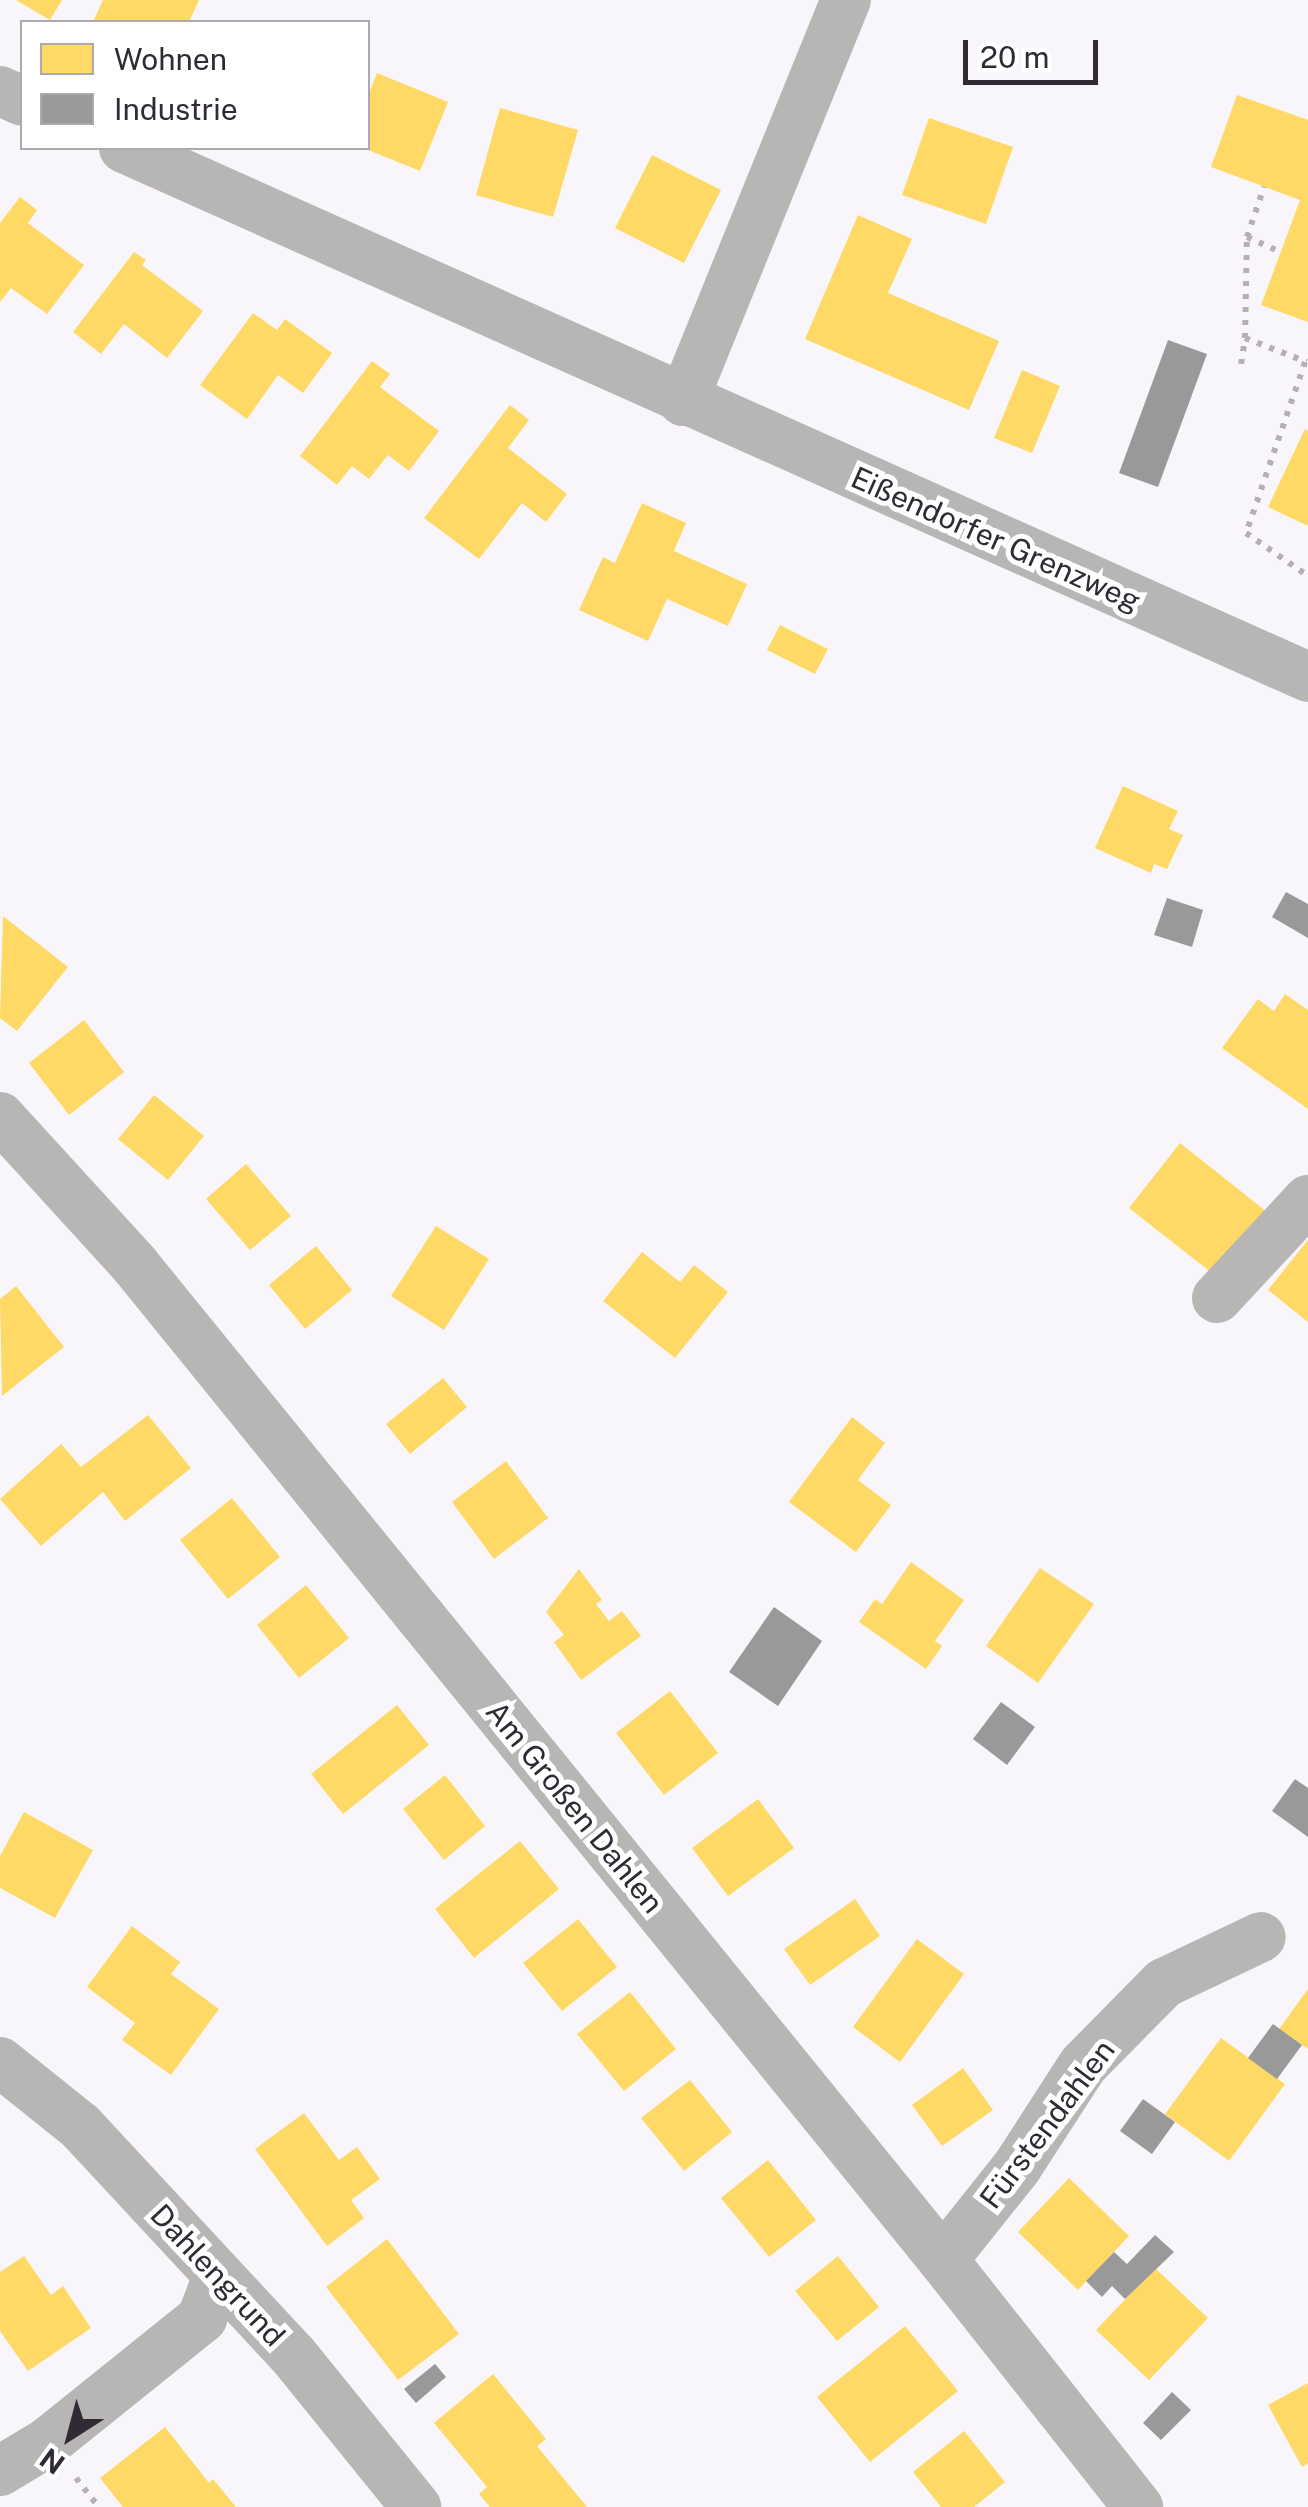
<!DOCTYPE html>
<meta charset="utf-8">
<style>
body{margin:0}
#map{position:relative;width:1308px;height:2507px;overflow:hidden;background:#f9f6fb;font-family:"Public Sans",sans-serif}
div>[style]{position:absolute}
.homes>*{inset:0;background:#ffd966}
.industry>*{inset:0;background:#999}
.path>*{height:6px;margin-top:-3px;transform-origin:0;background:repeating-linear-gradient(90deg,#b5b1b3 0 5px,transparent 0 13px)}
.minor>*{height:50px;margin:-25px;padding:0 25px;transform-origin:25px;border-radius:25px;background:#b8b5b5}
span{translate:-50% -50%;white-space:nowrap;text-align:center;line-height:1.15;-webkit-text-stroke:10px #fff;paint-order:stroke}
.street-label{font-size:30px;color:#302a34}
.legend{position:absolute;left:20px;top:20px;width:350px;height:130px;box-sizing:border-box;background:#fff;border:2px solid #acaaae;margin:0;padding:12px 18px;list-style:none;font-size:30px;color:#302a34}
.legend li{display:flex;align-items:center;gap:20px;height:50px}
.legend b{width:50px;border:2px solid #acaaae}
.north{position:absolute;left:20px;top:2387px;width:100px;height:100px;-webkit-text-stroke:8px #fff;paint-order:stroke;rotate:216deg;font-size:28px;font-weight:700;line-height:40px;text-align:center;color:#302a34}
.north::after{content:'';display:block;margin:auto;width:35px;height:45px;background:#302a34;clip-path:polygon(50% 0,100% 100%,50% 72%,0 100%)}
.scale{position:absolute;left:963px;top:40px;width:135px;height:45px;box-sizing:border-box;border:5px solid #302a34;border-top:0;padding-left:12px;font-size:30px;line-height:35px;white-space:nowrap;color:#302a34;-webkit-text-stroke:8px #fff;paint-order:stroke}
</style>
<div id="map">
<div class="homes">
<div style="clip-path:polygon(16px 0,62px 0,50px 20px)"></div>
<div style="clip-path:polygon(103px 0,199px 0,189px 22px,93px 22px)"></div>
<div style="clip-path:polygon(377px 73px,448px 102px,420px 171px,368px 150px,368px 96px)"></div>
<div style="clip-path:polygon(1237px 95px,1308px 120px,1308px 322px,1261px 305px,1300px 200px,1211px 167px)"></div>
<div style="clip-path:polygon(500px 108px,578px 130px,553px 217px,476px 195px)"></div>
<div style="clip-path:polygon(929px 118px,1013px 147px,986px 224px,902px 195px)"></div>
<div style="clip-path:polygon(652px 155px,721px 190px,684px 263px,615px 228px)"></div>
<div style="clip-path:polygon(20px 197px,37px 210px,28px 223px,84px 265px,47px 314px,11px 288px,0 302px,0 223px)"></div>
<div style="clip-path:polygon(858px 215px,912px 239px,888px 293px,999px 341px,969px 410px,805px 339px)"></div>
<div style="clip-path:polygon(134px 252px,146px 260px,142px 265px,203px 311px,167px 358px,124px 324px,101px 354px,73px 332px)"></div>
<div style="clip-path:polygon(253px 313px,277px 330px,285px 319px,332px 353px,303px 393px,278px 375px,247px 419px,200px 385px)"></div>
<div style="clip-path:polygon(372px 361px,390px 374px,380px 387px,439px 431px,409px 471px,388px 455px,369px 479px,352px 466px,337px 485px,300px 456px)"></div>
<div style="clip-path:polygon(1022px 370px,1060px 386px,1032px 453px,994px 438px)"></div>
<div style="clip-path:polygon(510px 405px,529px 420px,508px 448px,567px 494px,546px 522px,522px 503px,479px 559px,424px 518px)"></div>
<div style="clip-path:polygon(1305px 429px,1308px 431px,1308px 526px,1268px 507px)"></div>
<div style="clip-path:polygon(642px 503px,686px 523px,674px 551px,747px 584px,728px 626px,667px 599px,648px 641px,579px 610px,603px 557px,615px 563px)"></div>
<div style="clip-path:polygon(780px 625px,828px 649px,815px 674px,767px 650px)"></div>
<div style="clip-path:polygon(1123px 786px,1178px 811px,1169px 829px,1183px 835px,1167px 869px,1154px 864px,1151px 873px,1095px 848px)"></div>
<div style="clip-path:polygon(3px 916px,68px 967px,17px 1031px,0 1018px)"></div>
<div style="clip-path:polygon(1285px 994px,1308px 1010px,1308px 1109px,1222px 1048px,1258px 999px,1274px 1011px)"></div>
<div style="clip-path:polygon(84px 1020px,124px 1072px,69px 1115px,29px 1063px)"></div>
<div style="clip-path:polygon(154px 1095px,204px 1136px,168px 1180px,118px 1139px)"></div>
<div style="clip-path:polygon(1180px 1143px,1267px 1212px,1217px 1277px,1129px 1208px)"></div>
<div style="clip-path:polygon(246px 1164px,291px 1216px,250px 1250px,206px 1199px)"></div>
<div style="clip-path:polygon(436px 1226px,489px 1259px,444px 1330px,391px 1296px)"></div>
<div style="clip-path:polygon(1308px 1240px,1308px 1322px,1268px 1290px)"></div>
<div style="clip-path:polygon(316px 1246px,352px 1290px,305px 1329px,269px 1285px)"></div>
<div style="clip-path:polygon(642px 1252px,680px 1282px,694px 1265px,728px 1292px,675px 1358px,603px 1301px)"></div>
<div style="clip-path:polygon(16px 1286px,64px 1347px,2px 1396px,0 1299px)"></div>
<div style="clip-path:polygon(443px 1378px,467px 1407px,410px 1454px,386px 1424px)"></div>
<div style="clip-path:polygon(148px 1415px,191px 1468px,125px 1521px,103px 1492px,41px 1546px,0 1499px,61px 1444px,81px 1467px)"></div>
<div style="clip-path:polygon(852px 1417px,885px 1443px,858px 1480px,891px 1505px,856px 1552px,789px 1502px)"></div>
<div style="clip-path:polygon(506px 1461px,548px 1518px,494px 1559px,452px 1502px)"></div>
<div style="clip-path:polygon(232px 1498px,280px 1557px,228px 1599px,180px 1540px)"></div>
<div style="clip-path:polygon(911px 1562px,964px 1600px,935px 1641px,942px 1646px,926px 1669px,859px 1622px,875px 1599px,882px 1604px)"></div>
<div style="clip-path:polygon(1040px 1568px,1094px 1604px,1038px 1683px,986px 1646px)"></div>
<div style="clip-path:polygon(579px 1569px,602px 1600px,596px 1604px,609px 1621px,622px 1611px,641px 1636px,581px 1680px,554px 1642px,564px 1635px,546px 1612px)"></div>
<div style="clip-path:polygon(306px 1585px,349px 1638px,299px 1678px,257px 1625px)"></div>
<div style="clip-path:polygon(670px 1691px,718px 1753px,664px 1795px,616px 1733px)"></div>
<div style="clip-path:polygon(397px 1705px,429px 1745px,343px 1814px,311px 1774px)"></div>
<div style="clip-path:polygon(445px 1775px,485px 1826px,444px 1860px,403px 1809px)"></div>
<div style="clip-path:polygon(758px 1799px,794px 1848px,728px 1896px,692px 1848px)"></div>
<div style="clip-path:polygon(24px 1812px,93px 1850px,55px 1918px,0 1888px,0 1856px)"></div>
<div style="clip-path:polygon(520px 1841px,559px 1889px,474px 1958px,435px 1909px)"></div>
<div style="clip-path:polygon(855px 1899px,880px 1936px,810px 1985px,784px 1949px)"></div>
<div style="clip-path:polygon(578px 1919px,617px 1967px,562px 2011px,523px 1963px)"></div>
<div style="clip-path:polygon(132px 1926px,180px 1962px,171px 1974px,219px 2009px,171px 2075px,122px 2040px,135px 2023px,87px 1987px)"></div>
<div style="clip-path:polygon(917px 1939px,964px 1974px,900px 2062px,853px 2027px)"></div>
<div style="clip-path:polygon(1308px 1989px,1308px 2049px,1279px 2029px)"></div>
<div style="clip-path:polygon(630px 1992px,676px 2049px,624px 2091px,577px 2034px)"></div>
<div style="clip-path:polygon(1221px 2038px,1285px 2084px,1229px 2161px,1165px 2114px)"></div>
<div style="clip-path:polygon(963px 2068px,993px 2110px,942px 2146px,912px 2105px)"></div>
<div style="clip-path:polygon(690px 2080px,732px 2132px,684px 2171px,641px 2118px)"></div>
<div style="clip-path:polygon(304px 2113px,339px 2160px,357px 2147px,380px 2179px,351px 2200px,364px 2218px,327px 2246px,255px 2149px)"></div>
<div style="clip-path:polygon(768px 2160px,816px 2220px,769px 2257px,721px 2198px)"></div>
<div style="clip-path:polygon(1069px 2178px,1129px 2236px,1078px 2290px,1018px 2232px)"></div>
<div style="clip-path:polygon(387px 2239px,459px 2334px,398px 2380px,326px 2287px)"></div>
<div style="clip-path:polygon(24px 2256px,51px 2295px,63px 2286px,91px 2328px,28px 2371px,0 2331px,0 2272px)"></div>
<div style="clip-path:polygon(838px 2256px,879px 2307px,837px 2341px,795px 2291px)"></div>
<div style="clip-path:polygon(1155px 2268px,1208px 2318px,1149px 2380px,1096px 2330px)"></div>
<div style="clip-path:polygon(905px 2326px,958px 2391px,870px 2462px,817px 2397px)"></div>
<div style="clip-path:polygon(493px 2374px,546px 2439px,537px 2446px,587px 2507px,490px 2507px,479px 2494px,487px 2487px,434px 2423px)"></div>
<div style="clip-path:polygon(1308px 2383px,1308px 2463px,1302px 2467px,1268px 2405px)"></div>
<div style="clip-path:polygon(165px 2427px,209px 2483px,213px 2479px,236px 2507px,123px 2507px,100px 2478px)"></div>
<div style="clip-path:polygon(964px 2431px,1005px 2482px,974px 2507px,941px 2507px,913px 2472px)"></div>
</div>
<div class="industry">
<div style="clip-path:polygon(1168px 340px,1207px 354px,1158px 487px,1119px 473px)"></div>
<div style="clip-path:polygon(1286px 892px,1308px 904px,1308px 938px,1272px 917px)"></div>
<div style="clip-path:polygon(1167px 898px,1203px 910px,1192px 947px,1154px 935px)"></div>
<div style="clip-path:polygon(774px 1607px,822px 1641px,778px 1706px,729px 1672px)"></div>
<div style="clip-path:polygon(1001px 1702px,1035px 1727px,1007px 1765px,973px 1739px)"></div>
<div style="clip-path:polygon(1295px 1779px,1308px 1788px,1308px 1837px,1272px 1811px)"></div>
<div style="clip-path:polygon(1273px 2024px,1302px 2045px,1277px 2079px,1248px 2058px)"></div>
<div style="clip-path:polygon(1143px 2099px,1175px 2122px,1152px 2154px,1120px 2131px)"></div>
<div style="clip-path:polygon(1155px 2235px,1174px 2252px,1125px 2299px,1112px 2286px,1102px 2297px,1086px 2281px,1114px 2252px,1127px 2264px)"></div>
<div style="clip-path:polygon(435px 2364px,446px 2377px,416px 2403px,404px 2389px)"></div>
<div style="clip-path:polygon(1172px 2392px,1191px 2410px,1161px 2440px,1143px 2423px)"></div>
</div>
<div class="path">
<div style="left:1247px;top:237px;width:36px;rotate:24deg"></div>
<div style="left:1245px;top:338px;width:101px;rotate:-88.9deg"></div>
<div style="left:1247px;top:237px;width:53px;rotate:-71.2deg"></div>
<div style="left:1305px;top:362px;width:181px;rotate:109deg"></div>
<div style="left:1246px;top:533px;width:75px;rotate:34.7deg"></div>
<div style="left:1241px;top:364px;width:26px;rotate:-81deg"></div>
<div style="left:1245px;top:338px;width:66px;rotate:21.2deg"></div>
<div style="left:76px;top:2478px;width:37px;rotate:52deg"></div>
</div>
<div class="minor">
<div style="left:0;top:91px;width:24px;rotate:24deg"></div>
<div style="left:124px;top:148px;width:1297px;rotate:24.07deg"></div>
<div style="left:683px;top:401px;width:433px;rotate:-67.9deg"></div>
<div style="left:0;top:1117px;width:200px;rotate:47.6deg"></div>
<div style="left:135px;top:1265px;width:1282px;rotate:50.92deg"></div>
<div style="left:943px;top:2260px;width:315px;rotate:51.7deg"></div>
<div style="left:1217px;top:1298px;width:134px;rotate:-47.1deg"></div>
<div style="left:0;top:2062px;width:102px;rotate:38.7deg"></div>
<div style="left:80px;top:2126px;width:313px;rotate:47.1deg"></div>
<div style="left:293px;top:2355px;width:196px;rotate:51deg"></div>
<div style="left:943px;top:2260px;width:119px;rotate:-51.5deg"></div>
<div style="left:1017px;top:2167px;width:121px;rotate:-57.1deg"></div>
<div style="left:1083px;top:2065px;width:115px;rotate:-45.4deg"></div>
<div style="left:1164px;top:1983px;width:107px;rotate:-25.4deg"></div>
<div style="left:0;top:2471px;width:56px;rotate:-31.1deg"></div>
<div style="left:48px;top:2442px;width:198px;rotate:-38.8deg"></div>
<div style="left:202px;top:2318px;width:45px;rotate:-69.1deg"></div>
</div>
<div class="street-label">
<span style="left:996px;top:539px;rotate:24deg">Eißendorfer Grenzweg</span>
<span style="left:575px;top:1807px;rotate:51deg">Am Großen Dahlen</span>
<span style="left:1047px;top:2124px;rotate:-53deg">Fürstendahlen</span>
<span style="left:218px;top:2275px;rotate:47deg">Dahlengrund</span>
</div>
<ul class="legend">
<li><b style="height:28px;background:#ffd966"></b>Wohnen</li>
<li><b style="height:28px;background:#999"></b>Industrie</li>
</ul>
<div class="north">N</div>
<div class="scale">20 m</div>
</div>
